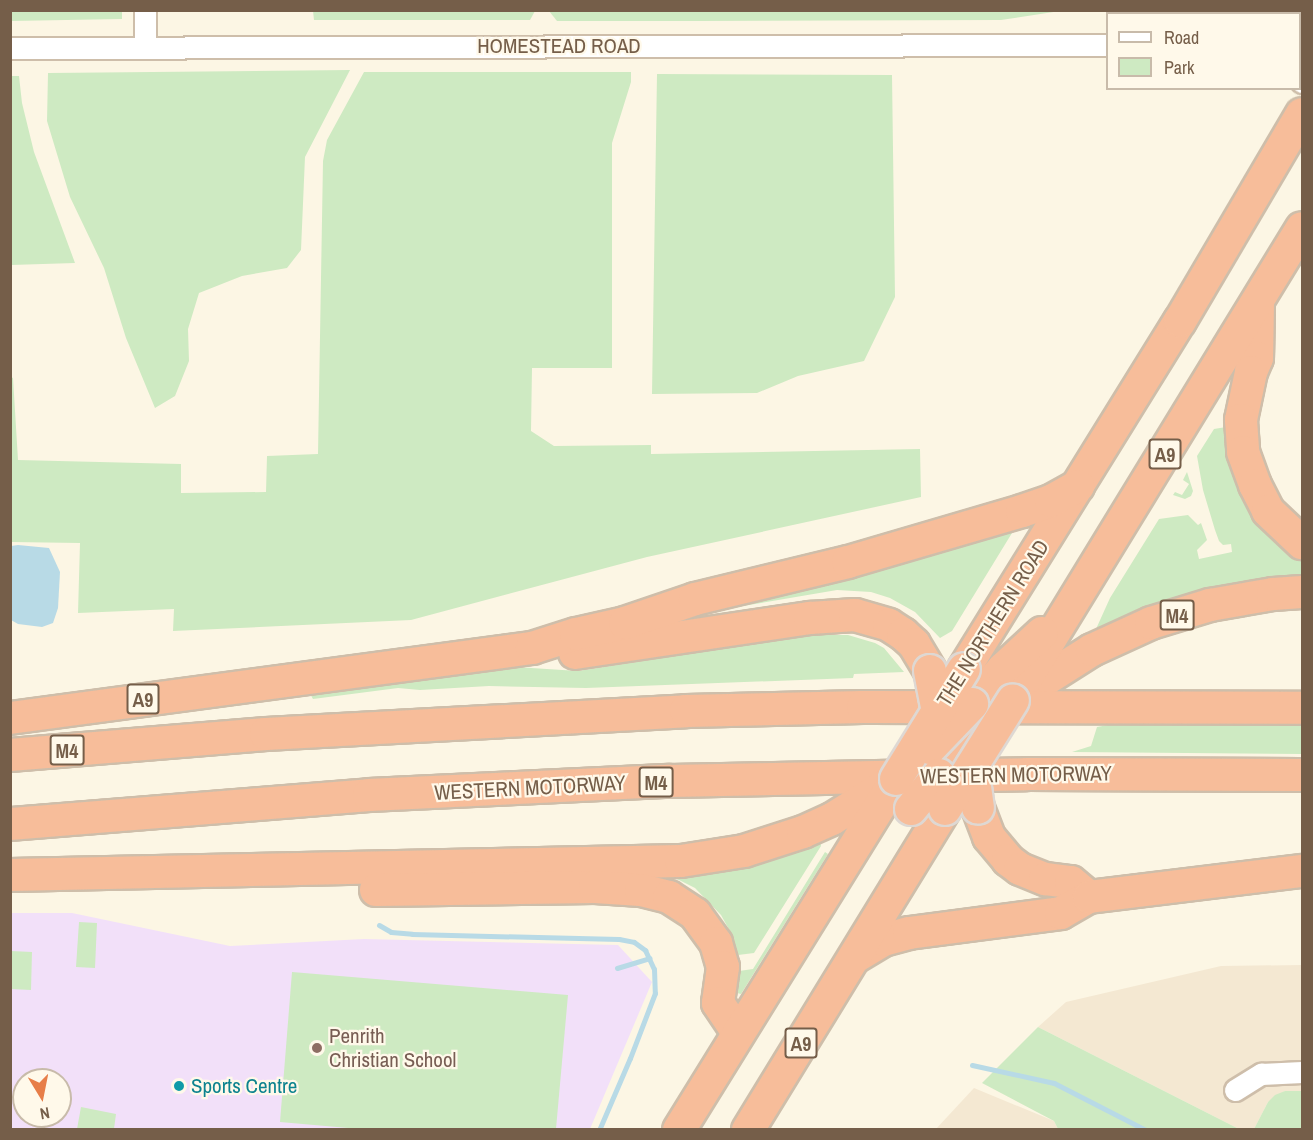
<!DOCTYPE html>
<style>
body{margin:0}
#map{position:relative;width:1313px;height:1140px;overflow:hidden;background:#fcf6e4;font-family:"Archivo Narrow",sans-serif}
div>[style]{position:absolute}
.residential>*{inset:0;background:#f4e8d2}
.education>*{inset:0;background:#f2e0f9}
.green>*{inset:0;background:#ceeac2}
.water>*{inset:0;background:#b8dae6}
.stream>*{height:5px;margin:-2.5px;padding:0 2.5px;transform-origin:2.5px;border-radius:2.5px;background:#b8dae6}
.roads{filter:drop-shadow(2px 0 #cebeaa) drop-shadow(-2px 0 #cebeaa) drop-shadow(0 2px #cebeaa) drop-shadow(0 -2px #cebeaa)}
.minor>*{height:21px;margin:-10.5px;padding:0 10.5px;transform-origin:10.5px;border-radius:10.5px;background:#fff}
.highway>*{height:32px;margin:-16px;padding:0 16px;transform-origin:16px;border-radius:16px;background:#f7bd9a}
.bridges{filter:drop-shadow(2px 0 #ded8d3) drop-shadow(-2px 0 #ded8d3) drop-shadow(0 2px #ded8d3) drop-shadow(0 -2px #ded8d3)}
.highway-bridge>*{height:32px;margin:-16px;padding:0 16px;transform-origin:16px;border-radius:16px;background:#f7bd9a}
.dots>*{width:16px;height:16px;translate:-50% -50%;box-sizing:border-box;border:3px solid #fff9ea;border-radius:50%}
span{translate:-50% -50%;white-space:nowrap;text-align:center;line-height:1.15;-webkit-text-stroke:4.5px #fff9ea;paint-order:stroke}
.shield-label span{padding:2px 4px;background:#fff9ea;border:2px solid;border-radius:4px;-webkit-text-stroke-width:0}
.shield-label{font-size:20px;color:#755e49;font-weight:700}
.street-label{font-size:21px;color:#755e49}
.education-label{font-size:21px;color:#785e54}
.left{translate:0 -50%;text-align:left}
.culture-label{font-size:21px;color:#0d838f}
.frame{position:absolute;inset:0;border:12px solid #755e49;pointer-events:none}
.legend{position:absolute;left:1106px;top:12px;width:195px;height:78px;box-sizing:border-box;background:#fff9ea;border:2px solid #c8bbaa;margin:0;padding:8px 10px;list-style:none;font-size:18px;color:#755e49}
.legend li{display:flex;align-items:center;gap:12px;height:30px}
.legend b{width:30px;border:2px solid #c8bbaa}
.north{position:absolute;left:12px;top:1068px;width:60px;height:60px;box-sizing:border-box;background:#fff9ea;border:2px solid #c8bbaa;border-radius:50%;rotate:170deg;font-size:16px;font-weight:700;line-height:24px;text-align:center;color:#755e49}
.north::after{content:'';display:block;margin:auto;width:21px;height:27px;background:#e77e48;clip-path:polygon(50% 0,100% 100%,50% 72%,0 100%)}
</style>
<div id="map">
<div class="residential">
<div style="clip-path:polygon(1302px 965px,1302px 1091px,1285px 1091px,1268px 1102px,1254px 1129px,1239px 1129px,1038px 1027px,1066px 1002px,1221px 966px)"></div>
<div style="clip-path:polygon(974px 1088px,1054px 1121px,1058px 1129px,935px 1130px)"></div>
</div>
<div class="education">
<div style="clip-path:polygon(evenodd,11px 913px,72px 913px,230px 946px,364px 939px,618px 945px,652px 982px,590px 1129px,11px 1130px,11px 913px,24px 1080px,60px 1080px,60px 1116px,24px 1116px,24px 1080px)"></div>
</div>
<div class="green">
<div style="clip-path:polygon(10px 11px,122px 11px,122px 19px,11px 21px)"></div>
<div style="clip-path:polygon(313px 11px,313px 10px,535px 11px,530px 20px,314px 20px)"></div>
<div style="clip-path:polygon(549px 11px,1060px 11px,1001px 20px,698px 21px,557px 21px)"></div>
<div style="clip-path:polygon(350px 70px,305px 157px,301px 250px,287px 268px,242px 276px,199px 293px,188px 329px,189px 361px,175px 396px,155px 408px,126px 338px,104px 268px,70px 197px,47px 121px,48px 73px)"></div>
<div style="clip-path:polygon(364px 72px,631px 72px,631px 82px,612px 143px,612px 368px,532px 368px,531px 431px,554px 446px,651px 445px,651px 454px,920px 449px,921px 497px,647px 557px,411px 620px,173px 631px,174px 609px,78px 613px,80px 543px,11px 542px,11px 377px,13px 378px,18px 460px,181px 464px,181px 493px,266px 492px,267px 456px,318px 454px,323px 161px,327px 140px)"></div>
<div style="clip-path:polygon(657px 74px,892px 75px,895px 297px,864px 361px,798px 376px,757px 393px,652px 394px)"></div>
<div style="clip-path:polygon(11px 76px,19px 76px,22px 103px,34px 152px,75px 263px,11px 265px)"></div>
<div style="clip-path:polygon(1226px 427px,1302px 558px,1302px 574px,1257px 579px,1182px 595px,1096px 629px,1110px 598px,1159px 519px,1188px 515px,1198px 525px,1201px 523px,1207px 540px,1197px 550px,1199px 559px,1232px 552px,1231px 544px,1223px 545px,1219px 541px,1215px 530px,1203px 490px,1197px 456px,1214px 429px)"></div>
<div style="clip-path:polygon(1187px 472px,1193px 491px,1191px 496px,1185px 499px,1173px 495px,1175px 492px,1182px 495px,1189px 484px,1183px 480px)"></div>
<div style="clip-path:polygon(1012px 528px,1012px 533px,952px 631px,940px 638px,915px 612px,890px 598px,871px 592px,837px 590px,731px 608px,730px 605px)"></div>
<div style="clip-path:polygon(810px 635px,848px 635px,875px 643px,884px 648px,904px 672px,854px 674px,853px 678px,586px 688px,489px 686px,420px 690px,398px 688px,313px 699px,309px 692px,499px 666px,578px 671px)"></div>
<div style="clip-path:polygon(1302px 719px,1302px 754px,1072px 752px,1091px 746px,1097px 727px,1136px 720px)"></div>
<div style="clip-path:polygon(820px 840px,821px 846px,754px 953px,738px 955px,731px 933px,721px 915px,695px 888px,675px 878px,675px 871px,744px 866px,769px 860px)"></div>
<div style="clip-path:polygon(825px 852px,828px 854px,741px 994px,737px 993px,739px 971px,753px 969px)"></div>
<div style="clip-path:polygon(79px 922px,97px 923px,95px 968px,76px 967px)"></div>
<div style="clip-path:polygon(11px 951px,32px 952px,31px 990px,11px 989px)"></div>
<div style="clip-path:polygon(292px 972px,568px 995px,556px 1129px,371px 1130px,280px 1122px)"></div>
<div style="clip-path:polygon(1038px 1027px,1239px 1129px,1058px 1129px,1054px 1121px,982px 1083px)"></div>
<div style="clip-path:polygon(1285px 1091px,1302px 1091px,1302px 1129px,1254px 1129px,1268px 1102px,1275px 1095px)"></div>
<div style="clip-path:polygon(81px 1107px,116px 1114px,114px 1129px,77px 1129px)"></div>
</div>
<div class="water">
<div style="clip-path:polygon(18px 545px,49px 548px,60px 572px,58px 608px,53px 623px,42px 627px,18px 624px,11px 620px,11px 546px)"></div>
</div>
<div class="stream">
<div style="left:379px;top:925px;width:14px;rotate:30deg"></div>
<div style="left:391px;top:932px;width:21px;rotate:5deg"></div>
<div style="left:412px;top:934px;width:207px;rotate:1.4deg"></div>
<div style="left:619px;top:939px;width:15px;rotate:11deg"></div>
<div style="left:634px;top:942px;width:14px;rotate:36deg"></div>
<div style="left:645px;top:950px;width:21px;rotate:65deg"></div>
<div style="left:654px;top:969px;width:24px;rotate:88deg"></div>
<div style="left:655px;top:993px;width:70px;rotate:111deg"></div>
<div style="left:630px;top:1058px;width:78px;rotate:113.3deg"></div>
<div style="left:617px;top:968px;width:34px;rotate:-17deg"></div>
<div style="left:972px;top:1065px;width:84px;rotate:12.4deg"></div>
<div style="left:1054px;top:1083px;width:103px;rotate:27.1deg"></div>
</div>
<div class="roads">
<div class="minor">
<div style="left:145px;top:10px;width:38px;rotate:90deg"></div>
<div style="left:10px;top:48px;width:1098px;rotate:-0.16deg"></div>
<div style="left:1300px;top:80px;width:3px;rotate:45deg"></div>
<div style="left:1235px;top:1090px;width:31px;rotate:-32deg"></div>
<div style="left:1261px;top:1074px;width:41px;rotate:-2.8deg"></div>
</div>
<div class="highway">
<div style="left:1258px;top:303px;width:55px;rotate:91deg"></div>
<div style="left:1257px;top:358px;width:15px;rotate:113deg"></div>
<div style="left:1251px;top:372px;width:49px;rotate:101.8deg"></div>
<div style="left:1241px;top:420px;width:32px;rotate:86deg"></div>
<div style="left:1243px;top:452px;width:35px;rotate:70deg"></div>
<div style="left:1255px;top:485px;width:29px;rotate:63deg"></div>
<div style="left:1268px;top:511px;width:47px;rotate:43.3deg"></div>
<div style="left:575px;top:653px;width:238px;rotate:-8.5deg"></div>
<div style="left:810px;top:618px;width:45px;rotate:-3.8deg"></div>
<div style="left:855px;top:615px;width:35px;rotate:16deg"></div>
<div style="left:889px;top:625px;width:17px;rotate:33deg"></div>
<div style="left:903px;top:634px;width:15px;rotate:42deg"></div>
<div style="left:914px;top:644px;width:31px;rotate:59deg"></div>
<div style="left:964px;top:669px;width:410px;rotate:-58.2deg"></div>
<div style="left:1180px;top:321px;width:240px;rotate:-59.5deg"></div>
<div style="left:1021px;top:695px;width:84px;rotate:-32.4deg"></div>
<div style="left:1092px;top:650px;width:65px;rotate:-24.6deg"></div>
<div style="left:1151px;top:623px;width:62px;rotate:-17deg"></div>
<div style="left:1210px;top:605px;width:64px;rotate:-9.9deg"></div>
<div style="left:1273px;top:594px;width:29px;rotate:-4deg"></div>
<div style="left:1013px;top:700px;width:553px;rotate:-58.52deg"></div>
<div style="left:972px;top:704px;width:47px;rotate:-48.5deg"></div>
<div style="left:1003px;top:669px;width:53px;rotate:-42.7deg"></div>
<div style="left:10px;top:718px;width:527px;rotate:-7.64deg"></div>
<div style="left:532px;top:648px;width:46px;rotate:-17.7deg"></div>
<div style="left:576px;top:634px;width:50px;rotate:-12.7deg"></div>
<div style="left:625px;top:623px;width:74px;rotate:-18.9deg"></div>
<div style="left:695px;top:599px;width:157px;rotate:-13.6deg"></div>
<div style="left:848px;top:562px;width:181px;rotate:-16.3deg"></div>
<div style="left:1022px;top:511px;width:31px;rotate:-19deg"></div>
<div style="left:1051px;top:501px;width:31px;rotate:-29deg"></div>
<div style="left:10px;top:755px;width:257px;rotate:-4.7deg"></div>
<div style="left:266px;top:734px;width:421px;rotate:-3.1deg"></div>
<div style="left:686px;top:711px;width:177px;rotate:-1.3deg"></div>
<div style="left:863px;top:707px;width:439px;rotate:0.1deg"></div>
<div style="left:939px;top:775px;width:47px;rotate:-48.5deg"></div>
<div style="left:978px;top:808px;width:31px;rotate:69deg"></div>
<div style="left:989px;top:837px;width:30px;rotate:50deg"></div>
<div style="left:1008px;top:860px;width:15px;rotate:37deg"></div>
<div style="left:1020px;top:869px;width:27px;rotate:22deg"></div>
<div style="left:1045px;top:879px;width:26px;rotate:7deg"></div>
<div style="left:1071px;top:882px;width:23px;rotate:40deg"></div>
<div style="left:10px;top:824px;width:360px;rotate:-4.6deg"></div>
<div style="left:369px;top:795px;width:301px;rotate:-2.7deg"></div>
<div style="left:670px;top:781px;width:357px;rotate:-1.1deg"></div>
<div style="left:1027px;top:774px;width:275px;rotate:0.2deg"></div>
<div style="left:10px;top:875px;width:671px;rotate:-1.2deg"></div>
<div style="left:681px;top:861px;width:64px;rotate:-9deg"></div>
<div style="left:744px;top:851px;width:62px;rotate:-17.9deg"></div>
<div style="left:803px;top:832px;width:32px;rotate:-24deg"></div>
<div style="left:832px;top:819px;width:75px;rotate:-32deg"></div>
<div style="left:376px;top:890px;width:219px;rotate:-0.8deg"></div>
<div style="left:595px;top:887px;width:46px;rotate:3.7deg"></div>
<div style="left:641px;top:890px;width:29px;rotate:14deg"></div>
<div style="left:669px;top:897px;width:31px;rotate:33deg"></div>
<div style="left:695px;top:914px;width:36px;rotate:54deg"></div>
<div style="left:716px;top:943px;width:25px;rotate:74deg"></div>
<div style="left:723px;top:967px;width:36px;rotate:98deg"></div>
<div style="left:718px;top:1003px;width:36px;rotate:56deg"></div>
<div style="left:855px;top:957px;width:33px;rotate:-31deg"></div>
<div style="left:883px;top:940px;width:27px;rotate:-15deg"></div>
<div style="left:909px;top:933px;width:153px;rotate:-7.5deg"></div>
<div style="left:1061px;top:913px;width:32px;rotate:-30deg"></div>
<div style="left:1089px;top:897px;width:215px;rotate:-7deg"></div>
<div style="left:679px;top:1130px;width:406px;rotate:-58.2deg"></div>
<div style="left:748px;top:1130px;width:377px;rotate:-58.5deg"></div>
</div>
</div>
<div class="bridges">
<div class="highway-bridge">
<div style="left:930px;top:671px;width:42px;rotate:79deg"></div>
<div style="left:930px;top:748px;width:61px;rotate:-46.3deg"></div>
<div style="left:972px;top:766px;width:42px;rotate:81.9deg"></div>
<div style="left:896px;top:779px;width:129px;rotate:-58.3deg"></div>
<div style="left:911px;top:809px;width:44px;rotate:-50.5deg"></div>
<div style="left:945px;top:809px;width:128px;rotate:-58deg"></div>
</div>
</div>
<div class="dots">
<div style="left:317px;top:1048px;background:#8d6e63"></div>
<div style="left:179px;top:1086px;background:#0f9aa8"></div>
</div>
<div class="shield-label">
<span style="left:1165px;top:454px">A9</span>
<span style="left:1177px;top:615px">M4</span>
<span style="left:143px;top:699px">A9</span>
<span style="left:67px;top:750px">M4</span>
<span style="left:656px;top:782px">M4</span>
<span style="left:801px;top:1043px">A9</span>
</div>
<div class="street-label">
<span style="left:559px;top:46px">HOMESTEAD ROAD</span>
<span style="left:993px;top:623px;rotate:-58deg">THE NORTHERN ROAD</span>
<span style="left:1016px;top:775px;rotate:-1deg">WESTERN MOTORWAY</span>
<span style="left:530px;top:788px;rotate:-3deg">WESTERN MOTORWAY</span>
</div>
<div class="education-label">
<span class="left" style="left:329px;top:1048px">Penrith<br>Christian School</span>
</div>
<div class="culture-label">
<span class="left" style="left:191px;top:1086px">Sports Centre</span>
</div>
<div class="frame"></div>
<ul class="legend">
<li><b style="height:8px;background:#fff"></b>Road</li>
<li><b style="height:16px;background:#ceeac2"></b>Park</li>
</ul>
<div class="north">N</div>
</div>
